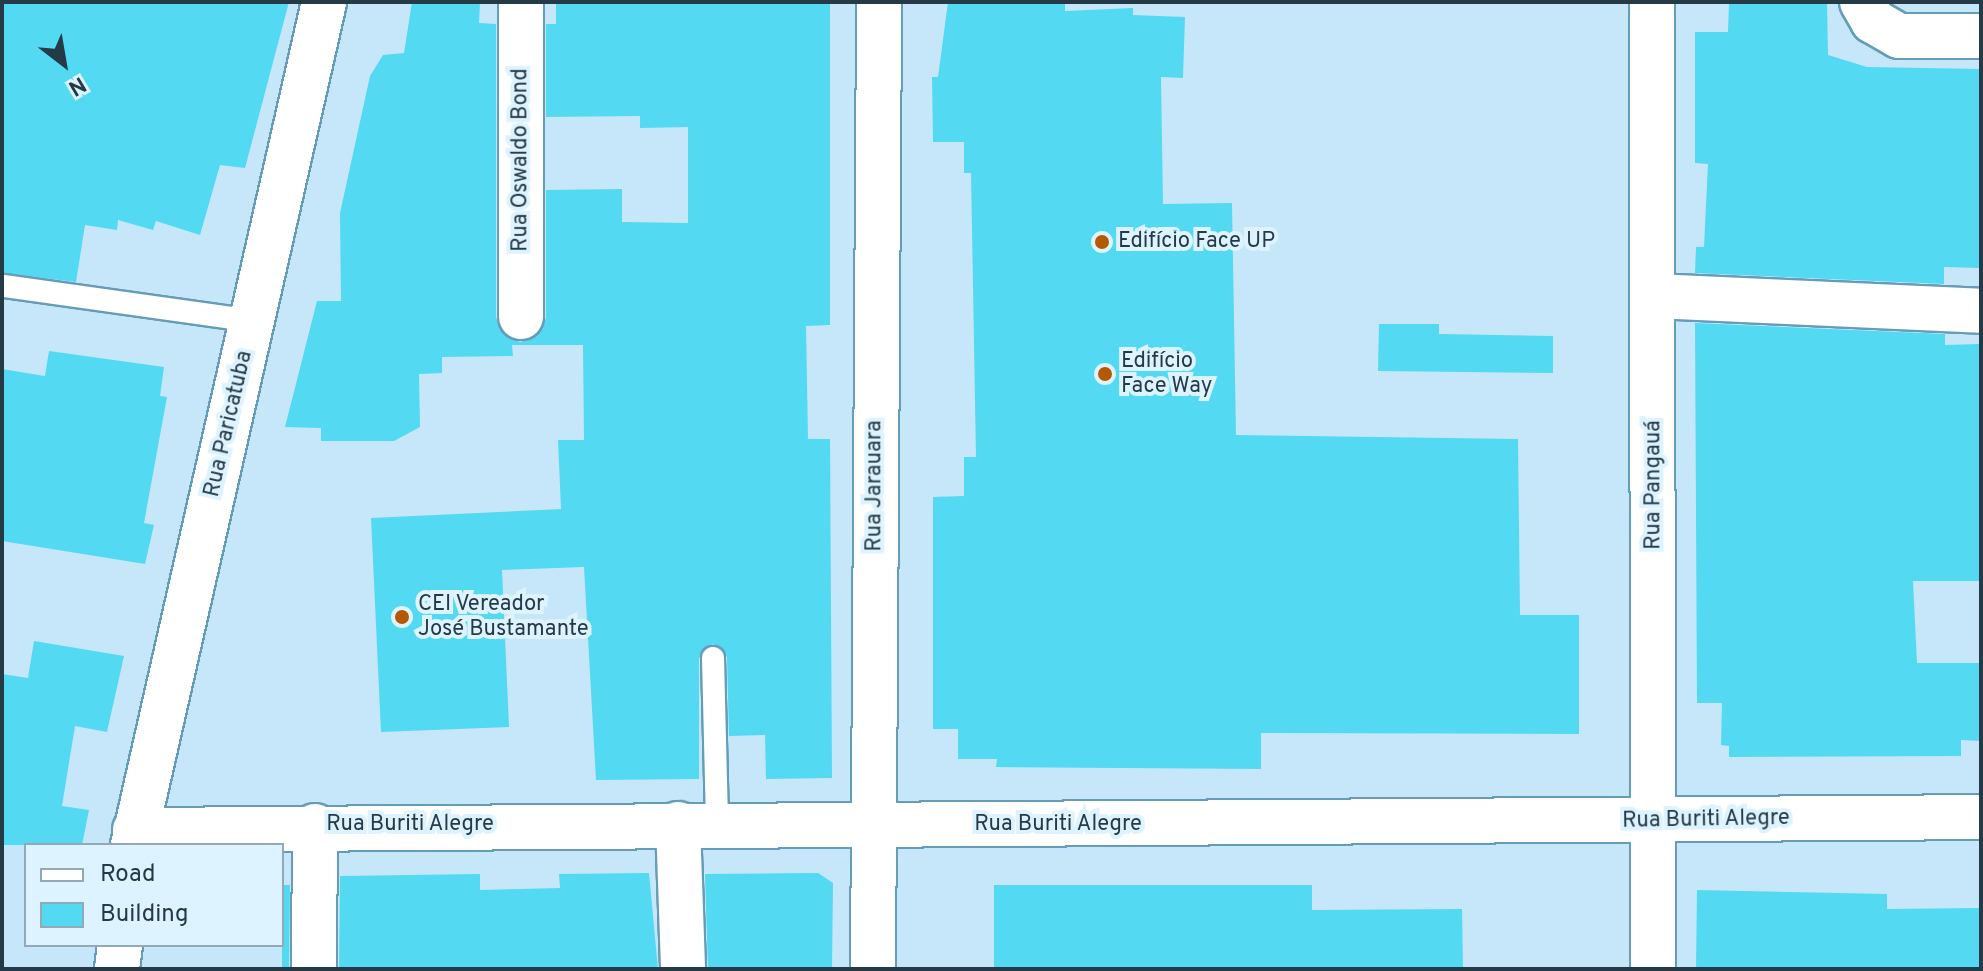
<!DOCTYPE html>
<meta charset="utf-8">
<style>
body{margin:0}
#map{position:relative;width:1983px;height:971px;overflow:hidden;background:#c6e7fa;font-family:Overpass,sans-serif}
div>[style]{position:absolute}
.building>*{inset:0;background:#53d9f2}
.roads{filter:drop-shadow(2px 0 #659cb8) drop-shadow(-2px 0 #659cb8) drop-shadow(0 2px #659cb8) drop-shadow(0 -2px #659cb8)}
.service>*{height:22px;margin:-11px;padding:0 11px;transform-origin:11px;border-radius:11px;background:#fff}
.minor>*{height:44px;margin:-22px;padding:0 22px;transform-origin:22px;border-radius:22px;background:#fff}
.dots>*{width:22px;height:22px;translate:-50% -50%;box-sizing:border-box;border:4px solid #ddf3ff;border-radius:50%}
span{translate:-50% -50%;white-space:nowrap;text-align:center;line-height:1.15;-webkit-text-stroke:8px #ddf3ff;paint-order:stroke}
.street-label{font-size:22px;color:#243a46}
.poi-label{font-size:22px;color:#243a46}
.left{translate:0 -50%;text-align:left}
.frame{position:absolute;inset:0;border:4px solid #243a46;pointer-events:none}
.legend{position:absolute;left:24px;top:843px;width:260px;height:104px;box-sizing:border-box;background:#ddf3ff;border:2px solid #93a9b5;margin:0;padding:10px 14px;list-style:none;font-size:24px;color:#243a46}
.legend li{display:flex;align-items:center;gap:16px;height:40px}
.legend b{width:40px;border:2px solid #93a9b5}
.north{position:absolute;left:24px;top:24px;width:80px;height:80px;-webkit-text-stroke:6px #ddf3ff;paint-order:stroke;rotate:149deg;font-size:22px;font-weight:700;line-height:32px;text-align:center;color:#243a46}
.north::after{content:'';display:block;margin:auto;width:28px;height:36px;background:#243a46;clip-path:polygon(50% 0,100% 100%,50% 72%,0 100%)}
</style>
<div id="map">
<div class="building">
<div style="clip-path:polygon(2px 2px,289px 2px,245px 168px,220px 165px,200px 235px,156px 221px,153px 230px,118px 220px,117px 230px,85px 225px,76px 282px,2px 273px)"></div>
<div style="clip-path:polygon(412px 2px,480px 2px,479px 23px,496px 24px,496px 317px,500px 330px,520px 342px,534px 338px,546px 318px,546px 190px,622px 189px,622px 222px,688px 223px,688px 127px,640px 128px,640px 116px,546px 117px,546px 24px,556px 24px,556px 2px,830px 2px,830px 325px,806px 326px,808px 439px,830px 439px,832px 778px,766px 779px,765px 735px,729px 736px,727px 657px,713px 644px,699px 658px,699px 779px,596px 780px,584px 567px,502px 570px,509px 727px,381px 732px,371px 518px,561px 509px,558px 440px,584px 440px,583px 345px,512px 345px,513px 356px,442px 357px,442px 373px,419px 374px,420px 427px,394px 441px,321px 441px,321px 428px,285px 427px,317px 301px,341px 301px,340px 213px,370px 76px,383px 55px,404px 53px)"></div>
<div style="clip-path:polygon(948px 2px,1065px 2px,1065px 11px,1133px 8px,1133px 15px,1185px 17px,1183px 78px,1161px 77px,1163px 204px,1232px 203px,1236px 435px,1518px 439px,1520px 615px,1579px 615px,1579px 734px,1261px 733px,1261px 769px,996px 767px,997px 759px,958px 759px,958px 729px,933px 729px,933px 497px,964px 496px,964px 457px,976px 457px,971px 173px,964px 173px,964px 142px,933px 142px,932px 77px,938px 77px)"></div>
<div style="clip-path:polygon(1729px 2px,1827px 2px,1828px 55px,1867px 67px,1981px 69px,1981px 268px,1944px 267px,1944px 284px,1695px 273px,1696px 247px,1704px 247px,1708px 164px,1695px 163px,1695px 32px,1728px 32px)"></div>
<div style="clip-path:polygon(1695px 323px,1945px 334px,1945px 345px,1981px 344px,1981px 581px,1913px 581px,1917px 663px,1981px 663px,1981px 741px,1961px 740px,1961px 756px,1729px 757px,1729px 746px,1721px 745px,1722px 703px,1697px 703px)"></div>
<div style="clip-path:polygon(1379px 324px,1439px 324px,1439px 334px,1553px 336px,1553px 373px,1378px 371px)"></div>
<div style="clip-path:polygon(49px 351px,164px 367px,160px 396px,167px 397px,144px 523px,154px 525px,145px 564px,2px 541px,2px 369px,45px 376px)"></div>
<div style="clip-path:polygon(34px 641px,124px 656px,107px 732px,75px 726px,62px 806px,89px 810px,82px 845px,2px 845px,2px 674px,28px 678px)"></div>
<div style="clip-path:polygon(649px 873px,658px 969px,339px 969px,340px 876px,480px 874px,480px 890px,560px 888px,559px 874px)"></div>
<div style="clip-path:polygon(818px 873px,833px 883px,832px 969px,708px 969px,705px 874px)"></div>
<div style="clip-path:polygon(282px 885px,290px 885px,289px 969px,282px 969px)"></div>
<div style="clip-path:polygon(994px 885px,1312px 885px,1312px 910px,1462px 909px,1463px 969px,994px 969px)"></div>
<div style="clip-path:polygon(1697px 890px,1887px 894px,1887px 909px,1981px 908px,1981px 969px,1696px 969px)"></div>
</div>
<div class="roads">
<div class="service">
<div style="left:4px;top:286px;width:251px;rotate:8deg"></div>
<div style="left:713px;top:658px;width:166px;rotate:88.6deg"></div>
</div>
<div class="minor">
<div style="left:1652px;top:2px;width:967px;rotate:89.94deg"></div>
<div style="left:1862px;top:2px;width:22px;rotate:60deg"></div>
<div style="left:1873px;top:21px;width:30px;rotate:30deg"></div>
<div style="left:1899px;top:36px;width:82px"></div>
<div style="left:1654px;top:296px;width:327px;rotate:2.6deg"></div>
<div style="left:521px;top:317px;width:315px;rotate:-90deg"></div>
<div style="left:678px;top:824px;width:145px;rotate:88deg"></div>
<div style="left:135px;top:830px;width:1846px;rotate:-0.4deg"></div>
<div style="left:133px;top:845px;width:864px;rotate:-77.23deg"></div>
<div style="left:117px;top:969px;width:24px;rotate:-83deg"></div>
<div style="left:314px;top:969px;width:143px;rotate:-89.6deg"></div>
<div style="left:873px;top:969px;width:967px;rotate:-89.64deg"></div>
</div>
</div>
<div class="dots">
<div style="left:1102px;top:242px;background:#b55802"></div>
<div style="left:1105px;top:374px;background:#b55802"></div>
<div style="left:402px;top:617px;background:#b55802"></div>
</div>
<div class="street-label">
<span style="left:521px;top:160px;rotate:-90deg">Rua Oswaldo Bond</span>
<span style="left:229px;top:424px;rotate:-77deg">Rua Paricatuba</span>
<span style="left:1654px;top:485px;rotate:-90deg">Rua Pangauá</span>
<span style="left:875px;top:486px;rotate:-90deg">Rua Jarauara</span>
<span style="left:1706px;top:820px;rotate:-1deg">Rua Buriti Alegre</span>
<span style="left:410px;top:825px">Rua Buriti Alegre</span>
<span style="left:1058px;top:825px">Rua Buriti Alegre</span>
</div>
<div class="poi-label">
<span class="left" style="left:1118px;top:242px">Edifício Face UP</span>
<span class="left" style="left:1121px;top:374px">Edifício<br>Face Way</span>
<span class="left" style="left:418px;top:617px">CEI Vereador<br>José Bustamante</span>
</div>
<div class="frame"></div>
<ul class="legend">
<li><b style="height:10px;background:#fff"></b>Road</li>
<li><b style="height:22px;background:#53d9f2"></b>Building</li>
</ul>
<div class="north">N</div>
</div>
